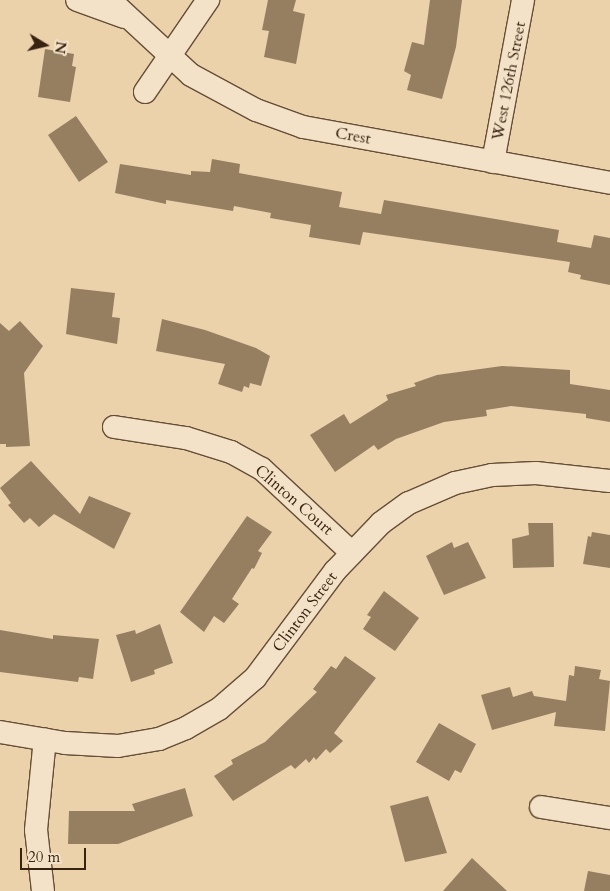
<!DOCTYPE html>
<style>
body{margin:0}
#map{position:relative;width:610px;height:891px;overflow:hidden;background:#ecd2ab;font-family:Cardo,serif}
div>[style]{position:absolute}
.building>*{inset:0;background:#967e61}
.roads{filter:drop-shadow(1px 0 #654e37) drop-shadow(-1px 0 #654e37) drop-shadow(0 1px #654e37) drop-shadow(0 -1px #654e37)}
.minor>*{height:22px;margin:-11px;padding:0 11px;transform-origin:11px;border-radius:11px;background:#f3e2c8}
span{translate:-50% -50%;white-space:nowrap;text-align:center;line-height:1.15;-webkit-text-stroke:4.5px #f3e2c8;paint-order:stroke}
.street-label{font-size:16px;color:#382210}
.north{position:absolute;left:20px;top:20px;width:50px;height:50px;-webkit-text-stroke:4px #f3e2c8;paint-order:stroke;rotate:99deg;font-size:14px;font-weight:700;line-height:20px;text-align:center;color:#382210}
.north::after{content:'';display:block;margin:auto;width:18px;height:22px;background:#382210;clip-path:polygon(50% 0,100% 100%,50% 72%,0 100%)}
.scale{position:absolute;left:20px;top:848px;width:66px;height:22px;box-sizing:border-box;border:2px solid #382210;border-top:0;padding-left:6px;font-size:15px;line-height:18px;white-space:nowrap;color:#382210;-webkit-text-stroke:4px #f3e2c8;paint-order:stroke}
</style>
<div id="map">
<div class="building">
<div style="clip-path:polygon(268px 0,296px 0,293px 11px,305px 14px,296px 64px,264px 57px,269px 31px,262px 30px)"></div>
<div style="clip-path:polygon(430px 0,462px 0,456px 47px,442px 99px,407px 90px,411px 75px,404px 71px,412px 42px,424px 45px)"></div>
<div style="clip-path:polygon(45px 49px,74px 54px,72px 66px,76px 67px,70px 102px,38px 97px)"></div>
<div style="clip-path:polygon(76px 116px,108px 162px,79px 182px,48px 135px)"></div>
<div style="clip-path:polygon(212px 159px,240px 164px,239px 173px,342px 192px,339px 207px,381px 214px,384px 200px,408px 204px,559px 230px,557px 242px,591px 248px,594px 235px,610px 238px,610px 285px,580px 279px,581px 275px,568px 272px,570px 262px,363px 232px,360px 245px,309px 237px,311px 225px,270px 218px,271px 213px,234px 206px,233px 211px,166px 200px,166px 204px,115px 193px,120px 164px,191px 175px,191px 171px,210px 172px)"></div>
<div style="clip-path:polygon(71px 288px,115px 293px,112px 317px,120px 318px,117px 344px,66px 334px)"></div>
<div style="clip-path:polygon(162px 319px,205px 330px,256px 348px,270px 356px,261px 386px,250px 383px,249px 388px,244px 386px,242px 392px,218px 384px,225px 364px,156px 351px)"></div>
<div style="clip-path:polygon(20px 321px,43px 346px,24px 373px,30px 446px,6px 447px,6px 444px,0 444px,0 323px,9px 331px)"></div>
<div style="clip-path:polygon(502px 366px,570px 370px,570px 384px,610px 390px,610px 422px,586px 418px,586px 414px,511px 406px,486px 410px,487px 416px,444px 422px,396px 439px,378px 450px,374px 445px,335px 472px,310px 435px,344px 414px,350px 424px,388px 400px,386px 395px,416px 386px,414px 383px,437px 375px)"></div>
<div style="clip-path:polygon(31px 461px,80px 514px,89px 496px,131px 513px,114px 549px,54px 514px,39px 527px,30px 518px,24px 523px,8px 505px,11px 503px,0 488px)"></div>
<div style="clip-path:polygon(247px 516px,272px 532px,258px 551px,262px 553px,254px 569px,252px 568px,232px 599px,239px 604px,224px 623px,214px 616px,204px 632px,180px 612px)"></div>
<div style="clip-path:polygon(528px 523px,553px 523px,554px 567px,513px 568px,512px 539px,529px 535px)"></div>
<div style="clip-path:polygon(592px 532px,610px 535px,610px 568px,583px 564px,588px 536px,591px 537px)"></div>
<div style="clip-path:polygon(452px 542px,454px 548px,468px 542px,486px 578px,444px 595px,426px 556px)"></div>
<div style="clip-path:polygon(384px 591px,419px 618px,395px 651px,363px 629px,371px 617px,367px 615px)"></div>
<div style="clip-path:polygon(160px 624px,173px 663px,154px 670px,155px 674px,131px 682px,116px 635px,135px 630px,136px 634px)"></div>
<div style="clip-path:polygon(0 630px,53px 639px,53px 635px,99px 639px,93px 679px,79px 677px,78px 682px,0 672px)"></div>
<div style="clip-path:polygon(345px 656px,376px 678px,334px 733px,343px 741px,330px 753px,326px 749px,316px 760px,314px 757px,309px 763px,306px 759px,295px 769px,291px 765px,233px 801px,214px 776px,233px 764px,231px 760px,265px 742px,317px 692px,313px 689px,331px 666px,336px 669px)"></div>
<div style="clip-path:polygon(575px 666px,601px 670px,599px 679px,610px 681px,605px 731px,554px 726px,556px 712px,492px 730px,481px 695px,510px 687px,513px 697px,532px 691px,534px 696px,566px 701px,569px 675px,574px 676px)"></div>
<div style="clip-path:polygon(439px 723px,476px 744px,461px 773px,455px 770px,449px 781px,416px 762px)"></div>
<div style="clip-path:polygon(185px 788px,193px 816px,118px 844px,68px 844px,69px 811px,135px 811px,132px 804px)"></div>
<div style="clip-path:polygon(428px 796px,447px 853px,405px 862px,390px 806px)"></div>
<div style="clip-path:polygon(472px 858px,507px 891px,443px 891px)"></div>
<div style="clip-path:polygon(588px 871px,610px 875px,610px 891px,584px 891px)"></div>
</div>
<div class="roads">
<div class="minor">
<div style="left:77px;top:0;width:50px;rotate:19.9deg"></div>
<div style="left:110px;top:0;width:110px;rotate:42.8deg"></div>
<div style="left:191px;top:75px;width:74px;rotate:28.3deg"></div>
<div style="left:256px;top:110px;width:50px;rotate:19.9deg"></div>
<div style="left:303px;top:127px;width:312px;rotate:10.3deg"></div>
<div style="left:145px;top:92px;width:112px;rotate:-55.6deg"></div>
<div style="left:493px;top:162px;width:165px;rotate:-79.5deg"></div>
<div style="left:114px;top:427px;width:73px;rotate:8.7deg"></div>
<div style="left:186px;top:438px;width:47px;rotate:17.3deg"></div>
<div style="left:231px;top:452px;width:35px;rotate:29deg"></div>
<div style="left:262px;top:469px;width:123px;rotate:43deg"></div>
<div style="left:0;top:732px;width:66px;rotate:9.6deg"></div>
<div style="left:65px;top:743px;width:53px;rotate:3.2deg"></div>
<div style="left:118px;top:746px;width:42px;rotate:-9.7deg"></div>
<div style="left:159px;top:739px;width:29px;rotate:-22deg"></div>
<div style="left:186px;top:728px;width:38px;rotate:-30deg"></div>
<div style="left:219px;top:709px;width:48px;rotate:-40.7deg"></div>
<div style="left:255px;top:678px;width:134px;rotate:-53.2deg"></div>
<div style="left:335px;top:571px;width:66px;rotate:-46.2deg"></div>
<div style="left:381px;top:523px;width:34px;rotate:-36deg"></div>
<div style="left:409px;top:503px;width:50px;rotate:-23.5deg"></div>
<div style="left:455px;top:483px;width:38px;rotate:-12deg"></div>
<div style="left:492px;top:475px;width:44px;rotate:-2.6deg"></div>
<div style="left:536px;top:473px;width:74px;rotate:6.2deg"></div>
<div style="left:541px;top:807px;width:70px;rotate:9.1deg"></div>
<div style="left:43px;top:891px;width:61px;rotate:-96.5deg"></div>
<div style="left:36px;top:830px;width:91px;rotate:-84.4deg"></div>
</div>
</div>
<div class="street-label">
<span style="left:509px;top:81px;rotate:-79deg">West 126th Street</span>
<span style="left:353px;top:136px;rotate:10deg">Crest</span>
<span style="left:294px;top:500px;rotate:41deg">Clinton Court</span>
<span style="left:305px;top:612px;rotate:-53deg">Clinton Street</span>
</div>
<div class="north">N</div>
<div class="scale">20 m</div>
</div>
